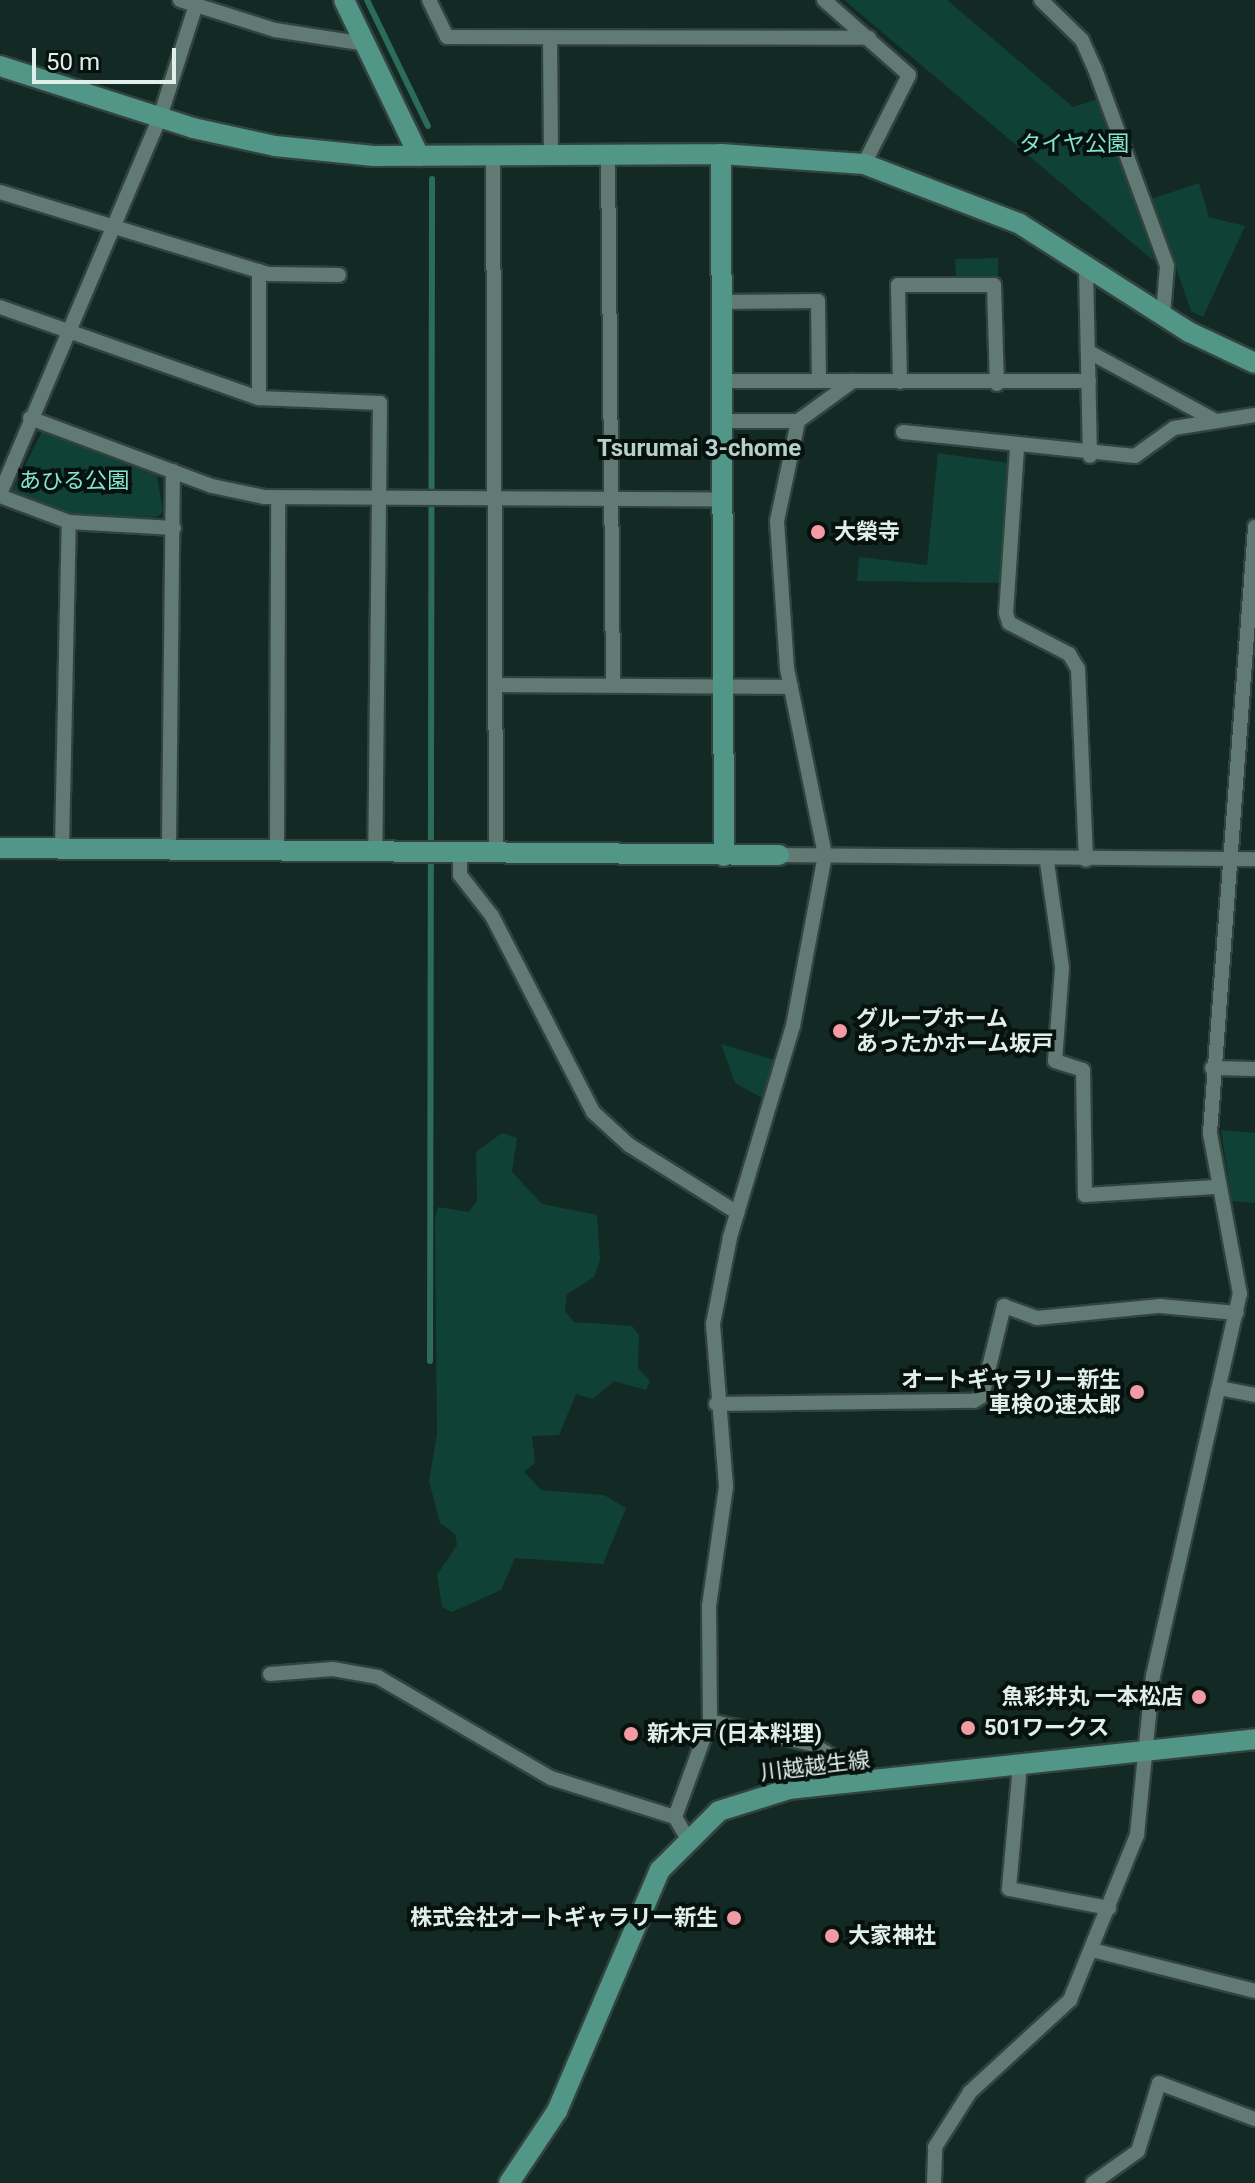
<!DOCTYPE html>
<meta charset="utf-8">
<style>
body{margin:0}
#map{position:relative;width:1255px;height:2183px;overflow:hidden;background:#132a24;font-family:Roboto,"Noto Sans JP",sans-serif}
div>[style]{position:absolute}
.green>*{inset:0;background:#0f4136}
.stream>*{height:6px;margin:-3px;padding:0 3px;transform-origin:3px;border-radius:3px;background:#2d6c5d}
.roads{filter:drop-shadow(2px 0 #32433f) drop-shadow(-2px 0 #32433f) drop-shadow(0 2px #32433f) drop-shadow(0 -2px #32433f)}
.street>*{height:14px;margin:-7px;padding:0 7px;transform-origin:7px;border-radius:7px;background:#617a73}
.secondary>*{height:20px;margin:-10px;padding:0 10px;transform-origin:10px;border-radius:10px;background:#529687}
.dots>*{width:22px;height:22px;translate:-50% -50%;box-sizing:border-box;border:4px solid #07110e;border-radius:50%}
span{translate:-50% -50%;white-space:nowrap;text-align:center;line-height:1.15;-webkit-text-stroke:8px #07110e;paint-order:stroke}
.park-label{font-size:22px;color:#85e6cd}
.poi-label{font-size:22px;color:#e1efeb;font-weight:700}
.left{translate:0 -50%;text-align:left}
.right{translate:-100% -50%;text-align:right}
.street-label{font-size:22px;color:#e1efeb}
.neighbourhood-label{font-size:24px;color:#b5d1c9;font-weight:700}
.scale{position:absolute;left:32px;top:48px;width:144px;height:36px;box-sizing:border-box;border:4px solid #e1efeb;border-top:0;padding-left:10px;font-size:24px;line-height:28px;white-space:nowrap;color:#e1efeb;-webkit-text-stroke:6px #07110e;paint-order:stroke}
</style>
<div id="map">
<div class="green">
<div style="clip-path:polygon(844px 0,947px 0,1073px 107px,1098px 99px,1155px 262px)"></div>
<div style="clip-path:polygon(1199px 183px,1209px 217px,1245px 226px,1203px 317px,1191px 311px,1152px 199px)"></div>
<div style="clip-path:polygon(998px 258px,998px 277px,956px 277px,955px 259px)"></div>
<div style="clip-path:polygon(42px 432px,157px 476px,163px 511px,158px 517px,71px 515px,12px 491px)"></div>
<div style="clip-path:polygon(938px 453px,1009px 463px,1002px 583px,857px 581px,859px 557px,927px 565px)"></div>
<div style="clip-path:polygon(721px 1044px,778px 1061px,766px 1100px,735px 1083px)"></div>
<div style="clip-path:polygon(1221px 1130px,1255px 1133px,1255px 1203px,1232px 1201px)"></div>
<div style="clip-path:polygon(502px 1133px,517px 1138px,512px 1172px,542px 1204px,597px 1215px,600px 1260px,594px 1277px,567px 1294px,565px 1311px,574px 1322px,632px 1326px,639px 1335px,638px 1368px,650px 1381px,646px 1390px,614px 1381px,593px 1399px,576px 1394px,559px 1435px,532px 1436px,535px 1463px,524px 1472px,541px 1490px,604px 1495px,626px 1508px,603px 1564px,515px 1558px,501px 1590px,452px 1612px,442px 1607px,437px 1575px,457px 1545px,455px 1534px,440px 1523px,429px 1481px,437px 1434px,435px 1219px,438px 1207px,469px 1212px,477px 1201px,476px 1152px)"></div>
</div>
<div class="stream">
<div style="left:367px;top:0;width:140px;rotate:64.2deg"></div>
<div style="left:430px;top:1361px;width:1182px;rotate:-89.9deg"></div>
</div>
<div class="roads">
<div class="street">
<div style="left:180px;top:0;width:100px;rotate:17.5deg"></div>
<div style="left:275px;top:30px;width:91px;rotate:8.8deg"></div>
<div style="left:429px;top:0;width:41px;rotate:64.1deg"></div>
<div style="left:447px;top:37px;width:422px;rotate:0.1deg"></div>
<div style="left:824px;top:0;width:113px;rotate:41.4deg"></div>
<div style="left:909px;top:75px;width:100px;rotate:116.8deg"></div>
<div style="left:1041px;top:0;width:57px;rotate:44.3deg"></div>
<div style="left:1082px;top:40px;width:32px;rotate:66deg"></div>
<div style="left:1095px;top:69px;width:210px;rotate:69.9deg"></div>
<div style="left:1167px;top:266px;width:49px;rotate:94.7deg"></div>
<div style="left:550px;top:38px;width:115px;rotate:89.5deg"></div>
<div style="left:608px;top:153px;width:532px;rotate:89.46deg"></div>
<div style="left:493px;top:154px;width:700px;rotate:89.75deg"></div>
<div style="left:0;top:192px;width:281px;rotate:17deg"></div>
<div style="left:269px;top:274px;width:70px;rotate:0.8deg"></div>
<div style="left:1086px;top:266px;width:190px;rotate:88.8deg"></div>
<div style="left:259px;top:271px;width:127px;rotate:90deg"></div>
<div style="left:720px;top:302px;width:98px;rotate:-0.6deg"></div>
<div style="left:818px;top:301px;width:79px;rotate:89.3deg"></div>
<div style="left:0;top:307px;width:275px;rotate:19.4deg"></div>
<div style="left:259px;top:398px;width:121px;rotate:2.4deg"></div>
<div style="left:380px;top:403px;width:445px;rotate:90.6deg"></div>
<div style="left:1089px;top:352px;width:142px;rotate:28.5deg"></div>
<div style="left:722px;top:381px;width:367px"></div>
<div style="left:900px;top:382px;width:97px;rotate:-91.2deg"></div>
<div style="left:898px;top:285px;width:96px"></div>
<div style="left:994px;top:285px;width:99px;rotate:88.3deg"></div>
<div style="left:30px;top:418px;width:194px;rotate:20.5deg"></div>
<div style="left:212px;top:486px;width:53px;rotate:11.9deg"></div>
<div style="left:264px;top:497px;width:454px;rotate:0.3deg"></div>
<div style="left:721px;top:421px;width:77px"></div>
<div style="left:903px;top:432px;width:233px;rotate:5.9deg"></div>
<div style="left:1135px;top:456px;width:48px;rotate:-35.7deg"></div>
<div style="left:1174px;top:428px;width:82px;rotate:-9.1deg"></div>
<div style="left:1017px;top:448px;width:165px;rotate:93.8deg"></div>
<div style="left:1006px;top:613px;width:10px;rotate:73deg"></div>
<div style="left:1009px;top:623px;width:68px;rotate:27.3deg"></div>
<div style="left:1069px;top:654px;width:17px;rotate:59deg"></div>
<div style="left:1078px;top:669px;width:191px;rotate:87.6deg"></div>
<div style="left:0;top:494px;width:410px;rotate:-67deg"></div>
<div style="left:160px;top:117px;width:118px;rotate:-72.2deg"></div>
<div style="left:0;top:496px;width:74px;rotate:20.6deg"></div>
<div style="left:69px;top:522px;width:105px;rotate:3.3deg"></div>
<div style="left:495px;top:685px;width:296px;rotate:0.4deg"></div>
<div style="left:169px;top:844px;width:373px;rotate:-89.4deg"></div>
<div style="left:277px;top:845px;width:347px;rotate:-89.8deg"></div>
<div style="left:62px;top:846px;width:324px;rotate:-88.8deg"></div>
<div style="left:460px;top:850px;width:25px;rotate:90deg"></div>
<div style="left:460px;top:875px;width:52px;rotate:52deg"></div>
<div style="left:492px;top:916px;width:220px;rotate:62.7deg"></div>
<div style="left:593px;top:1112px;width:49px;rotate:42.5deg"></div>
<div style="left:629px;top:1145px;width:128px;rotate:32deg"></div>
<div style="left:779px;top:855px;width:476px;rotate:0.5deg"></div>
<div style="left:1047px;top:862px;width:107px;rotate:81.9deg"></div>
<div style="left:1062px;top:968px;width:93px;rotate:94.3deg"></div>
<div style="left:1055px;top:1061px;width:29px;rotate:18deg"></div>
<div style="left:1083px;top:1070px;width:125px;rotate:89.1deg"></div>
<div style="left:1085px;top:1195px;width:131px;rotate:-3.5deg"></div>
<div style="left:1212px;top:1068px;width:43px;rotate:1.3deg"></div>
<div style="left:1219px;top:1388px;width:37px;rotate:11deg"></div>
<div style="left:716px;top:1404px;width:258px;rotate:-0.7deg"></div>
<div style="left:974px;top:1401px;width:9px;rotate:-32deg"></div>
<div style="left:982px;top:1396px;width:93px;rotate:-76.3deg"></div>
<div style="left:1004px;top:1306px;width:35px;rotate:20deg"></div>
<div style="left:1037px;top:1318px;width:124px;rotate:-5.6deg"></div>
<div style="left:1160px;top:1306px;width:77px;rotate:5.2deg"></div>
<div style="left:270px;top:1674px;width:63px;rotate:-4.5deg"></div>
<div style="left:333px;top:1669px;width:46px;rotate:10.1deg"></div>
<div style="left:378px;top:1677px;width:200px;rotate:30.3deg"></div>
<div style="left:551px;top:1778px;width:130px;rotate:17.5deg"></div>
<div style="left:710px;top:1721px;width:105px;rotate:12.7deg"></div>
<div style="left:812px;top:1744px;width:72px;rotate:31.9deg"></div>
<div style="left:1020px;top:1765px;width:124px;rotate:95.1deg"></div>
<div style="left:1009px;top:1889px;width:102px;rotate:10.8deg"></div>
<div style="left:686px;top:1836px;width:22px;rotate:-120deg"></div>
<div style="left:675px;top:1817px;width:102px;rotate:-70deg"></div>
<div style="left:710px;top:1721px;width:115px;rotate:-90.5deg"></div>
<div style="left:709px;top:1606px;width:121px;rotate:-81.9deg"></div>
<div style="left:726px;top:1486px;width:163px;rotate:-94.6deg"></div>
<div style="left:713px;top:1324px;width:89px;rotate:-78.9deg"></div>
<div style="left:730px;top:1237px;width:220px;rotate:-73.4deg"></div>
<div style="left:793px;top:1026px;width:174px;rotate:-79.4deg"></div>
<div style="left:825px;top:855px;width:191px;rotate:-101.5deg"></div>
<div style="left:787px;top:668px;width:147px;rotate:-93.9deg"></div>
<div style="left:777px;top:521px;width:102px;rotate:-78.1deg"></div>
<div style="left:798px;top:421px;width:68px;rotate:-36deg"></div>
<div style="left:1092px;top:1950px;width:168px;rotate:14.1deg"></div>
<div style="left:934px;top:2183px;width:36px;rotate:-88deg"></div>
<div style="left:935px;top:2147px;width:65px;rotate:-57.5deg"></div>
<div style="left:970px;top:2092px;width:136px;rotate:-42.6deg"></div>
<div style="left:1070px;top:2000px;width:178px;rotate:-67.9deg"></div>
<div style="left:1137px;top:1835px;width:160px;rotate:-84.3deg"></div>
<div style="left:1153px;top:1676px;width:392px;rotate:-77.2deg"></div>
<div style="left:1240px;top:1294px;width:164px;rotate:-100.6deg"></div>
<div style="left:1210px;top:1133px;width:608px;rotate:-85.75deg"></div>
<div style="left:1093px;top:2183px;width:55px;rotate:-35.4deg"></div>
<div style="left:1138px;top:2151px;width:71px;rotate:-72.8deg"></div>
<div style="left:1159px;top:2083px;width:103px;rotate:20.6deg"></div>
</div>
<div class="secondary">
<div style="left:344px;top:0;width:173px;rotate:64.3deg"></div>
<div style="left:0;top:66px;width:203px;rotate:17.8deg"></div>
<div style="left:193px;top:128px;width:84px;rotate:12.4deg"></div>
<div style="left:275px;top:146px;width:99px;rotate:5.8deg"></div>
<div style="left:373px;top:156px;width:348px;rotate:-0.3deg"></div>
<div style="left:721px;top:154px;width:143px;rotate:4deg"></div>
<div style="left:864px;top:164px;width:167px;rotate:21deg"></div>
<div style="left:1020px;top:224px;width:201px;rotate:32.6deg"></div>
<div style="left:1189px;top:332px;width:73px;rotate:25.2deg"></div>
<div style="left:721px;top:154px;width:702px;rotate:89.76deg"></div>
<div style="left:0;top:848px;width:779px;rotate:0.51deg"></div>
<div style="left:509px;top:2183px;width:87px;rotate:-56.3deg"></div>
<div style="left:557px;top:2111px;width:262px;rotate:-66.9deg"></div>
<div style="left:660px;top:1870px;width:83px;rotate:-45deg"></div>
<div style="left:719px;top:1811px;width:73px;rotate:-17.4deg"></div>
<div style="left:789px;top:1789px;width:469px;rotate:-6.1deg"></div>
</div>
</div>
<div class="dots">
<div style="left:818px;top:532px;background:#f49aa4"></div>
<div style="left:840px;top:1031px;background:#f49aa4"></div>
<div style="left:1137px;top:1392px;background:#f49aa4"></div>
<div style="left:1199px;top:1697px;background:#f49aa4"></div>
<div style="left:968px;top:1728px;background:#f49aa4"></div>
<div style="left:631px;top:1734px;background:#f49aa4"></div>
<div style="left:734px;top:1918px;background:#f49aa4"></div>
<div style="left:832px;top:1936px;background:#f49aa4"></div>
</div>
<div class="park-label">
<span style="left:1074px;top:144px">タイヤ公園</span>
<span style="left:74px;top:481px">あひる公園</span>
</div>
<div class="poi-label">
<span class="left" style="left:834px;top:532px">大榮寺</span>
<span class="left" style="left:856px;top:1031px">グループホーム<br>あったかホーム坂戸</span>
<span class="right" style="left:1121px;top:1392px">オートギャラリー新生<br>車検の速太郎</span>
<span class="right" style="left:1183px;top:1697px">魚彩丼丸 一本松店</span>
<span class="left" style="left:984px;top:1728px">501ワークス</span>
<span class="left" style="left:647px;top:1734px">新木戸 (日本料理)</span>
<span class="right" style="left:718px;top:1918px">株式会社オートギャラリー新生</span>
<span class="left" style="left:848px;top:1936px">大家神社</span>
</div>
<div class="street-label">
<span style="left:815px;top:1766px;rotate:-7deg">川越越生線</span>
</div>
<div class="neighbourhood-label">
<span style="left:699px;top:449px">Tsurumai 3-chome</span>
</div>
<div class="scale">50 m</div>
</div>
